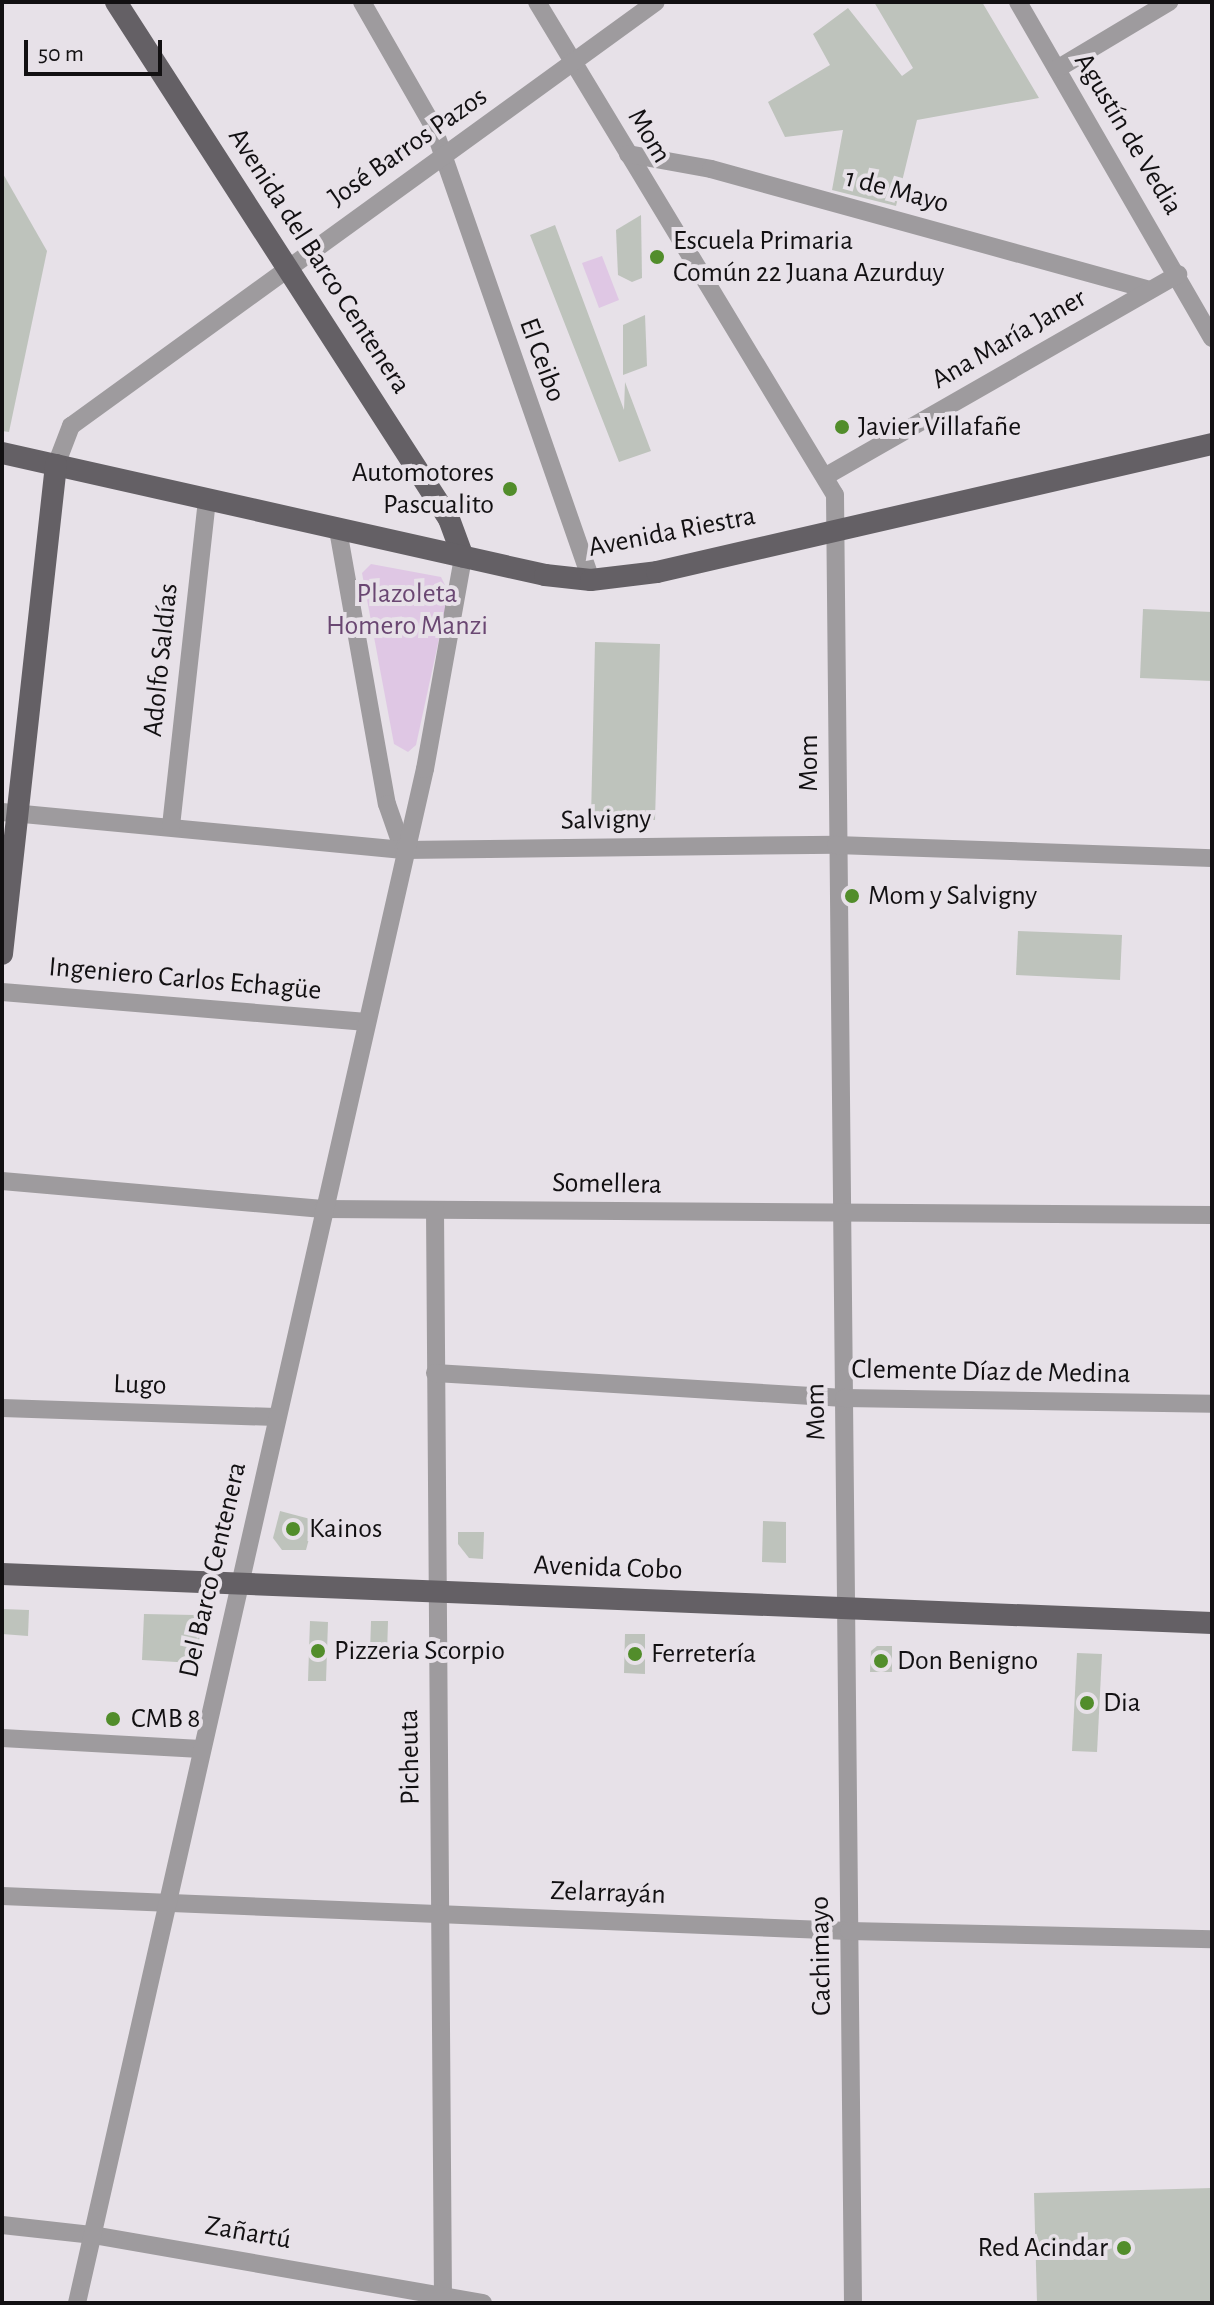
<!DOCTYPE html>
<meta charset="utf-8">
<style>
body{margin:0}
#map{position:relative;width:1214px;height:2305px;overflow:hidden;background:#e7e1e8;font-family:"Alegreya Sans",sans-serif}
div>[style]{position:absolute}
.green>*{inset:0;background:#dfc7e4}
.building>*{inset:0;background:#bec3bc}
.minor>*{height:18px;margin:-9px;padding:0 9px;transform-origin:9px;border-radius:9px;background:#9e9b9e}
.major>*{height:22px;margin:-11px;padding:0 11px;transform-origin:11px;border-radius:11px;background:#646065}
.dots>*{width:22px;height:22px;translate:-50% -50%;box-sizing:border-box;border:4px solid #e7e1e8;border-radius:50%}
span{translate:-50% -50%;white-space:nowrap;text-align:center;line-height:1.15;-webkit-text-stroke:8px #e7e1e8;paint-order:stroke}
.street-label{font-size:28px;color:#121012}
.poi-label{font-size:28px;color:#121012}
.left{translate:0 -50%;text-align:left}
.right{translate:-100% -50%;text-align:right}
.park-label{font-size:28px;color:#6a4772}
.frame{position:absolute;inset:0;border:4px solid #121012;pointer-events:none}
.scale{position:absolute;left:24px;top:40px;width:138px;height:36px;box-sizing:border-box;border:4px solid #121012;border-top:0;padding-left:10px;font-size:24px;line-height:28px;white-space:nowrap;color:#121012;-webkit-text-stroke:6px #e7e1e8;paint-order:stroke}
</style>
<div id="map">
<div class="green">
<div style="clip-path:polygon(602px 256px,619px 300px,599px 308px,582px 263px)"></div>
<div style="clip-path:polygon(371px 564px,441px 577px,449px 593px,416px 745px,408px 752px,394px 744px,362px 573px)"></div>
</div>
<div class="building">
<div style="clip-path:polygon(874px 2px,982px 2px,1039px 98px,917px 120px,896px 206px,832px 190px,843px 130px,785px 137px,768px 102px,830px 65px,813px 34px,848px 8px,902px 76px,913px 68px)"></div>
<div style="clip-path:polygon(2px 172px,47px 251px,9px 432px,2px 431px)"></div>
<div style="clip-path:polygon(641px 215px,642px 278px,632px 282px,618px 275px,616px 230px)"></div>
<div style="clip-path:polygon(555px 225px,624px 410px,625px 382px,651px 451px,619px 462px,530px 235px)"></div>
<div style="clip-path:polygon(645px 315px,647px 366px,623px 375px,623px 325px)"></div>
<div style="clip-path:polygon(1143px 609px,1212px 612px,1212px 681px,1140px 678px)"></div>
<div style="clip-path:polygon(595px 642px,660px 644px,655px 820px,591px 818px)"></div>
<div style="clip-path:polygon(1018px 931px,1122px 935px,1120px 980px,1016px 975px)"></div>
<div style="clip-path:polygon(280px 1511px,314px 1520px,306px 1550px,282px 1550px,273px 1538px)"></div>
<div style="clip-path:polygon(763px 1521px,786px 1522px,786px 1563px,762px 1562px)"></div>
<div style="clip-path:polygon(458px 1532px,484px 1532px,483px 1559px,469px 1558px,458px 1544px)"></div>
<div style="clip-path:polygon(2px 1609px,29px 1610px,28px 1636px,2px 1634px)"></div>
<div style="clip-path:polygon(144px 1614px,195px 1615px,201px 1631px,194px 1663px,142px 1660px)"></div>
<div style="clip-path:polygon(310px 1621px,328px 1622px,326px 1681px,308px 1681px)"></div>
<div style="clip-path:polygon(371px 1621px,388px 1621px,387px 1654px,370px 1653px)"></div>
<div style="clip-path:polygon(625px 1634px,645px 1634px,645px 1674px,624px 1673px)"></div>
<div style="clip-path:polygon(877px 1646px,892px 1646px,892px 1672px,870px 1672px,871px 1651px)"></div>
<div style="clip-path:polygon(1077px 1653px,1102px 1654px,1097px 1752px,1072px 1751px)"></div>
<div style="clip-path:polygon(1212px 2188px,1212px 2303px,1037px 2303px,1034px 2193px)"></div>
</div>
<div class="minor">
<div style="left:362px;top:2px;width:143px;rotate:60.2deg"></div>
<div style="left:433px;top:126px;width:481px;rotate:70.8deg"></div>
<div style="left:537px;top:2px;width:576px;rotate:58.85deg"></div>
<div style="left:835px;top:495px;width:1808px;rotate:89.43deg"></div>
<div style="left:1018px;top:2px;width:388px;rotate:60deg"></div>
<div style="left:1057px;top:69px;width:131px;rotate:-30.9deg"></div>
<div style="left:628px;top:154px;width:84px;rotate:10.2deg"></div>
<div style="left:711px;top:169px;width:455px;rotate:15.4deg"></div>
<div style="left:56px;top:465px;width:42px;rotate:-69deg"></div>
<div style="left:71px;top:426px;width:722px;rotate:-35.93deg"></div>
<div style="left:826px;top:476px;width:406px;rotate:-29.8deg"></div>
<div style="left:338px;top:530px;width:278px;rotate:79.9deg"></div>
<div style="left:387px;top:804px;width:49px;rotate:70.8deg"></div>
<div style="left:2px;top:812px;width:403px;rotate:5.4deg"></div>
<div style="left:403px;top:850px;width:433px;rotate:-0.7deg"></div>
<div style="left:836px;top:845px;width:376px;rotate:2deg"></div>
<div style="left:171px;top:826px;width:327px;rotate:-83.7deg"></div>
<div style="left:2px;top:992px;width:363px;rotate:4.7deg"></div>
<div style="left:2px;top:1181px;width:322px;rotate:5deg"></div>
<div style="left:323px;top:1209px;width:889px;rotate:0.39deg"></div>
<div style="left:435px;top:1210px;width:1093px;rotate:89.58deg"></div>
<div style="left:435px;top:1373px;width:410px;rotate:3.5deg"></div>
<div style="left:844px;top:1398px;width:368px;rotate:0.9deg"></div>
<div style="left:2px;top:1408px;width:274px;rotate:1.9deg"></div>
<div style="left:2px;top:1738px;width:199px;rotate:3.2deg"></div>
<div style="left:2px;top:1896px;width:848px;rotate:2.37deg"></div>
<div style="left:849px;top:1931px;width:363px;rotate:1.3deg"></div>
<div style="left:2px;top:2225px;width:92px;rotate:6.3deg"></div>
<div style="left:93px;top:2235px;width:396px;rotate:9.9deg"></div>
<div style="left:77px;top:2303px;width:1573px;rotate:-77.22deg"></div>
<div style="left:425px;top:769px;width:215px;rotate:-79.8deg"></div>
</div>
<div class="major">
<div style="left:116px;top:2px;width:615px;rotate:57.21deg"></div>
<div style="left:449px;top:519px;width:40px;rotate:69.8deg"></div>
<div style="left:2px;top:453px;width:557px;rotate:12.66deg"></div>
<div style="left:545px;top:575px;width:46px;rotate:6.2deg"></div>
<div style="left:591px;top:580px;width:66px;rotate:-6.9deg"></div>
<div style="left:657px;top:572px;width:570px;rotate:-12.99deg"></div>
<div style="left:2px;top:954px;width:492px;rotate:-83.7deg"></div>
<div style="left:2px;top:1574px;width:1211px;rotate:2.32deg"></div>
</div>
<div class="dots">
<div style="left:657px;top:257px;background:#528d2b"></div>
<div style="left:842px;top:427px;background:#528d2b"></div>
<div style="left:510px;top:489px;background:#528d2b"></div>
<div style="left:852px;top:896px;background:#528d2b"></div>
<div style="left:293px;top:1529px;background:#528d2b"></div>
<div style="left:318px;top:1651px;background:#528d2b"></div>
<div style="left:635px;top:1654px;background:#528d2b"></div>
<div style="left:881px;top:1661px;background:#528d2b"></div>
<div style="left:1087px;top:1703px;background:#528d2b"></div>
<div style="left:113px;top:1719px;background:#528d2b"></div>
<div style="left:1124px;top:2248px;background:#528d2b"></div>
</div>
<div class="street-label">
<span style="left:1128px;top:134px;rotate:59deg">Agustín de Vedia</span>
<span style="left:649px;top:136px;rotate:59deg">Mom</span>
<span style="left:408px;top:147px;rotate:-35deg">José Barros Pazos</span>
<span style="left:897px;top:191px;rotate:15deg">1 de Mayo</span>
<span style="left:319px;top:261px;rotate:57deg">Avenida del Barco Centenera</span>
<span style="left:1009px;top:339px;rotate:-30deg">Ana María Janer</span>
<span style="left:542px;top:360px;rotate:70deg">El Ceibo</span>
<span style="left:672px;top:532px;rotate:-11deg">Avenida Riestra</span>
<span style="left:161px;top:660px;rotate:-84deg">Adolfo Saldías</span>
<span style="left:809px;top:763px;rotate:-90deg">Mom</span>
<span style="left:606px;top:820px;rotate:-1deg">Salvigny</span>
<span style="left:185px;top:979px;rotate:5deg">Ingeniero Carlos Echagüe</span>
<span style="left:607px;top:1184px;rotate:1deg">Somellera</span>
<span style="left:991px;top:1372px;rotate:1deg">Clemente Díaz de Medina</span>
<span style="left:140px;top:1385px;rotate:2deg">Lugo</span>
<span style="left:816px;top:1412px;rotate:-91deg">Mom</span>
<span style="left:608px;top:1568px;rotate:2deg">Avenida Cobo</span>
<span style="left:213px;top:1570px;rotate:-77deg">Del Barco Centenera</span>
<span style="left:410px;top:1757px;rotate:-91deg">Picheuta</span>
<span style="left:608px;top:1893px;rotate:2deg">Zelarrayán</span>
<span style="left:821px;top:1956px;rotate:-91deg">Cachimayo</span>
<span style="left:248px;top:2233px;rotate:10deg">Zañartú</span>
</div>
<div class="poi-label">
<span class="left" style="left:673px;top:257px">Escuela Primaria<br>Común 22 Juana Azurduy</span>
<span class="left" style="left:858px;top:427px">Javier Villafañe</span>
<span class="right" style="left:494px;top:489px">Automotores<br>Pascualito</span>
<span class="left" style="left:868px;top:896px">Mom y Salvigny</span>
<span class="left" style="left:309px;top:1529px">Kainos</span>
<span class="left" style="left:334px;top:1651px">Pizzeria Scorpio</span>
<span class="left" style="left:651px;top:1654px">Ferretería</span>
<span class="left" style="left:897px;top:1661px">Don Benigno</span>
<span class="left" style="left:1103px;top:1703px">Dia</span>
<span class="left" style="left:131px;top:1719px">CMB 8</span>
<span class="right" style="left:1108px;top:2248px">Red Acindar</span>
</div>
<div class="park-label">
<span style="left:407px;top:610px">Plazoleta<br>Homero Manzi</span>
</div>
<div class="frame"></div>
<div class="scale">50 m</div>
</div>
